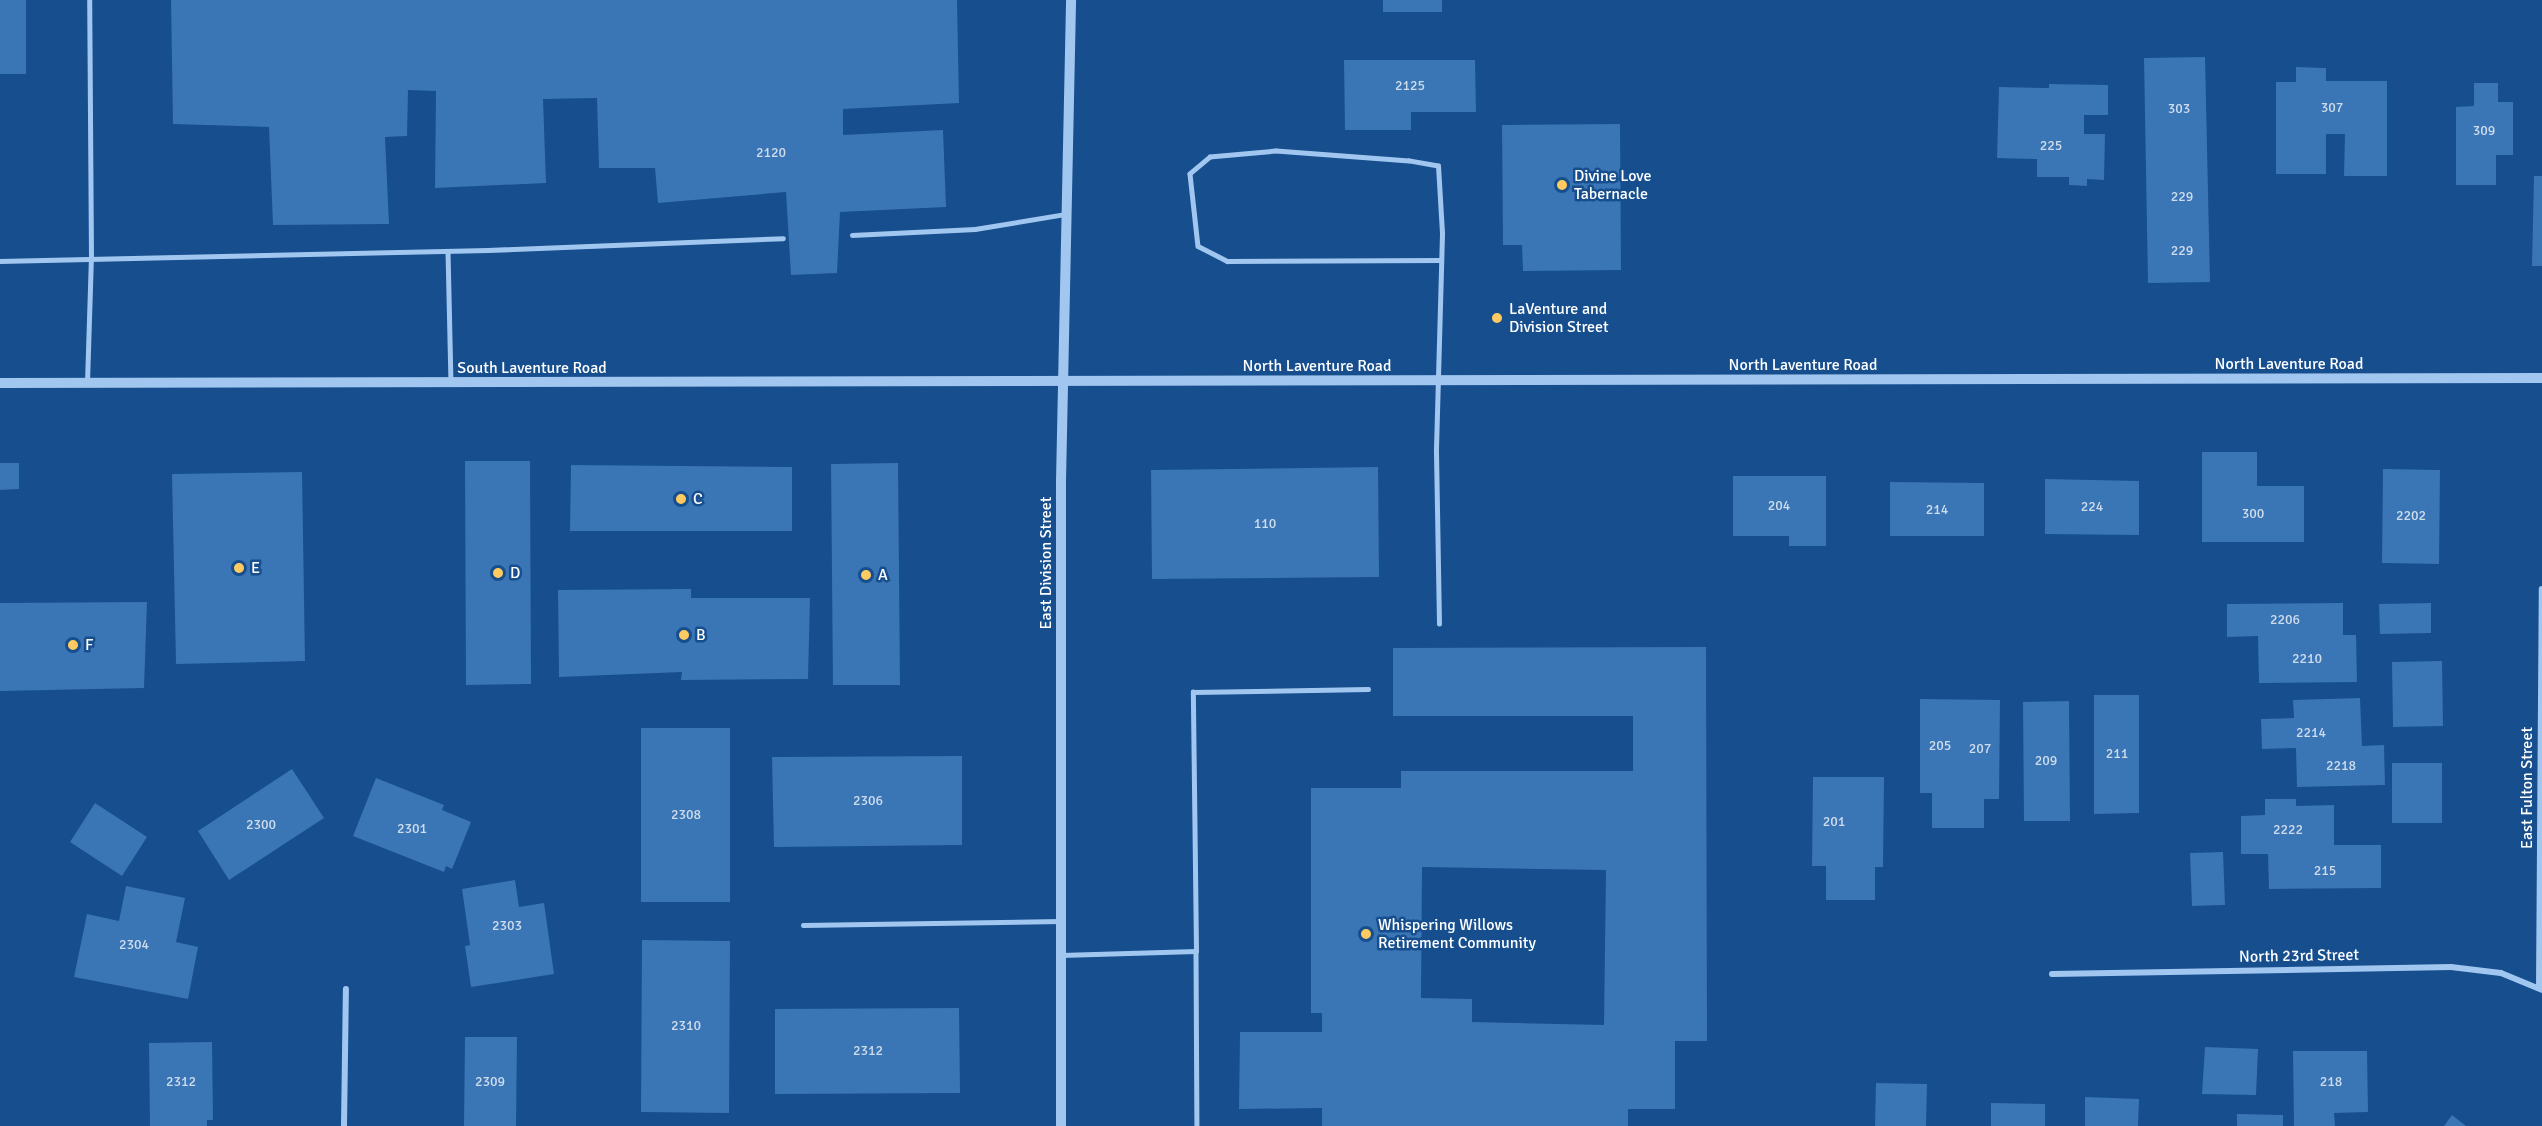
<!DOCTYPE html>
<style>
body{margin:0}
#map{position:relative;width:2542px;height:1126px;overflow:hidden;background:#164e8e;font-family:Signika,sans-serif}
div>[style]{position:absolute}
.building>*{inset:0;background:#3a75b5}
.service>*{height:4.5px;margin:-2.25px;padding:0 2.25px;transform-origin:2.25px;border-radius:2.25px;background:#a1c7f0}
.minor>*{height:6px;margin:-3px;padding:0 3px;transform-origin:3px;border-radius:3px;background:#a1c7f0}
.tertiary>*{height:10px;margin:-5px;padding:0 5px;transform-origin:5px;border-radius:5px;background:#a1c7f0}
.dots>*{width:16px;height:16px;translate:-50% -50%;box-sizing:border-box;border:3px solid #164e8e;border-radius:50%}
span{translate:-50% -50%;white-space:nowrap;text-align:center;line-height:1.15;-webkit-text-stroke:5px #164e8e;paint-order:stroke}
.number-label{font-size:14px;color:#cedcec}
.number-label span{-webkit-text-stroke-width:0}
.poi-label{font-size:16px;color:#fff}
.left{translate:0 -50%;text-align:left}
.street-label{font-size:16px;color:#fff}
</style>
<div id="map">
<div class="building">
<div style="clip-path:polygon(0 0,26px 0,26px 74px,0 74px)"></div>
<div style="clip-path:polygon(171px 0,957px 0,959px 103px,843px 109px,843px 135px,943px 130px,946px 207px,840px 212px,837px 273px,791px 275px,786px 192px,658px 203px,655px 168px,599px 168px,597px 98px,543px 99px,546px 183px,435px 188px,436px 91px,408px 90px,407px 136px,385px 137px,389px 224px,273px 225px,269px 127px,173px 124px)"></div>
<div style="clip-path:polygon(1383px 0,1442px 0,1442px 12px,1383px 12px)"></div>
<div style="clip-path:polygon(2205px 57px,2210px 282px,2148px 283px,2144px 58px)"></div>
<div style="clip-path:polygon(1344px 60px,1475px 60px,1476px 112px,1411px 112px,1411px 130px,1345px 130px)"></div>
<div style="clip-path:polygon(2296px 67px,2326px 68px,2326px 81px,2387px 81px,2387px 176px,2344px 176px,2345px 134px,2326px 134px,2326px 174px,2276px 174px,2276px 82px,2296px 82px)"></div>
<div style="clip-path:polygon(2474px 83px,2498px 83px,2498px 102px,2513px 102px,2513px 155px,2496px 155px,2496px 185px,2456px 185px,2456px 107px,2474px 106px)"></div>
<div style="clip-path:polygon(2049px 84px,2108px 85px,2108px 115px,2084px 115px,2084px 134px,2105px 134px,2104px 180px,2087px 179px,2087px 186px,2069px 185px,2069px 177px,2037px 177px,2037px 159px,1997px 158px,1999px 87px,2049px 88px)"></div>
<div style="clip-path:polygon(1620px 124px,1621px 270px,1523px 271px,1522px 245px,1503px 245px,1502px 125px)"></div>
<div style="clip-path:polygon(2534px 176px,2542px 176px,2542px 266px,2532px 266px)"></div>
<div style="clip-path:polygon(2202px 452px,2257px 452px,2257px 486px,2304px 486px,2304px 542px,2202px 542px)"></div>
<div style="clip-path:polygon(465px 461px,530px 461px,531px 684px,466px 685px)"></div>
<div style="clip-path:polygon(0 463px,19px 463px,19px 489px,0 490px)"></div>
<div style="clip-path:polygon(898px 463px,900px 685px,833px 685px,831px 464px)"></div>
<div style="clip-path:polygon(571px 465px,792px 467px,792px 531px,570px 531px)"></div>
<div style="clip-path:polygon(1378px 467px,1379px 577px,1152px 579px,1151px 470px)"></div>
<div style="clip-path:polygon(2383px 469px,2440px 470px,2439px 564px,2382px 563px)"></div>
<div style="clip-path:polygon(302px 472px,305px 661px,176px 664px,172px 474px)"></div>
<div style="clip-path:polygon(1733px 476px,1826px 476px,1826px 546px,1789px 546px,1789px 536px,1733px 536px)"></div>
<div style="clip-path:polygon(2045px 479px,2139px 481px,2139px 535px,2045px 534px)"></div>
<div style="clip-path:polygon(1890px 482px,1984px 483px,1984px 536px,1890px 536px)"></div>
<div style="clip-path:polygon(691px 589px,691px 598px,810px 598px,808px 679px,681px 680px,682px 672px,559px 677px,558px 590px)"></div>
<div style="clip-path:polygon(147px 602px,144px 688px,0 691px,0 603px)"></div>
<div style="clip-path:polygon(2343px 603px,2343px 635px,2356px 635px,2357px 682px,2259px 683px,2258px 636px,2227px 637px,2227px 604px)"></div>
<div style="clip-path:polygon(2431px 603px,2431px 633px,2380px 634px,2379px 604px)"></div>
<div style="clip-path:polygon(evenodd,1706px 647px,1707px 1041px,1675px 1041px,1675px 1109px,1628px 1109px,1628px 1126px,1322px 1126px,1322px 1108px,1239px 1109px,1240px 1032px,1322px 1032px,1322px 1013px,1311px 1013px,1311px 788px,1401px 788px,1401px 771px,1633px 771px,1633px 716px,1393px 716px,1393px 648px,1706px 647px,1422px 867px,1606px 870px,1604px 1025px,1472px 1022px,1472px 999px,1421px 998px,1422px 867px)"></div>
<div style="clip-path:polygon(2442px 661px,2443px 726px,2393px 727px,2392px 662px)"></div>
<div style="clip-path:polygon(2094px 695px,2139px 695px,2139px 813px,2094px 814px)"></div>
<div style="clip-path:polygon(2360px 698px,2362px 746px,2384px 745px,2385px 785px,2297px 787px,2296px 748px,2262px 749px,2261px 719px,2294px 718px,2293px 700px)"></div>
<div style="clip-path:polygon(1920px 699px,2000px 700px,1999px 799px,1984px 799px,1984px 828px,1932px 828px,1932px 793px,1920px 793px)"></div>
<div style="clip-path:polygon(2069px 701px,2070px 821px,2024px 821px,2023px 702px)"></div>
<div style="clip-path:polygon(641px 728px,730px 728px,730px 902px,641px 902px)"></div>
<div style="clip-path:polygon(962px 756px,962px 845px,774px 847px,772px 757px)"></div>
<div style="clip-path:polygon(2392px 763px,2442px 763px,2442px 823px,2392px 823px)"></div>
<div style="clip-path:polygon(292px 769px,324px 818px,229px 880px,198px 831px)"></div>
<div style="clip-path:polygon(1813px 777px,1884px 777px,1883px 867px,1875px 867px,1875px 900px,1826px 900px,1826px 866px,1812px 866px)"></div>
<div style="clip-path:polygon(376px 778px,444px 805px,442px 810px,471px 822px,452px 869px,446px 866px,444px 872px,353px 836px)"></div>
<div style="clip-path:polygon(2265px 799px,2296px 799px,2296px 806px,2334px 805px,2334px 845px,2381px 845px,2381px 888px,2269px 889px,2268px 854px,2241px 854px,2241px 816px,2265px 815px)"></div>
<div style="clip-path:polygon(95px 803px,147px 837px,122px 876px,70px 842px)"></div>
<div style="clip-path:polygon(2223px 852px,2225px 905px,2192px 906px,2190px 853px)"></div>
<div style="clip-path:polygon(515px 880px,519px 907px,544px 903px,554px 974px,471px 987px,465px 946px,470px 945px,462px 889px)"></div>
<div style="clip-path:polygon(126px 886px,185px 898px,176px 942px,198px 947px,188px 999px,74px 977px,87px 914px,119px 921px)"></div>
<div style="clip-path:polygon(642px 940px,730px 941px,729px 1113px,641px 1112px)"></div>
<div style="clip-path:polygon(959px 1008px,960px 1093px,775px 1094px,775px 1009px)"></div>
<div style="clip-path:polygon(465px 1037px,517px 1037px,516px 1126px,464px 1126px)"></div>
<div style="clip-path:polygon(212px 1042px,213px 1120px,207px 1120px,207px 1126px,150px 1126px,149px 1043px)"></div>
<div style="clip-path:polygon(2205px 1047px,2258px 1049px,2256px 1095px,2202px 1094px)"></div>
<div style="clip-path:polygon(2293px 1051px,2367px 1051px,2368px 1112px,2334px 1113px,2335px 1126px,2294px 1126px)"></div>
<div style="clip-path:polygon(1876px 1083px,1927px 1084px,1926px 1126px,1875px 1126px)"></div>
<div style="clip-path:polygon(2085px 1097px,2139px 1099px,2138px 1126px,2085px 1126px)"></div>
<div style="clip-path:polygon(1991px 1103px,2045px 1104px,2045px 1126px,1991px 1126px)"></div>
<div style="clip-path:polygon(2237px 1114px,2283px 1115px,2283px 1126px,2237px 1126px)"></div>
<div style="clip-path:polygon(2452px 1115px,2466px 1126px,2444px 1126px)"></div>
</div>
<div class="service">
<div style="left:852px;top:235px;width:123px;rotate:-2.8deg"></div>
<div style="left:975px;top:229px;width:92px;rotate:-9.4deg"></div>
<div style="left:448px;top:251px;width:129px;rotate:88.7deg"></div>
<div style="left:0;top:261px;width:488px;rotate:-1.3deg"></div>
<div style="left:488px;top:250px;width:295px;rotate:-2.3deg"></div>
<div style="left:87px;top:383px;width:124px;rotate:-88.2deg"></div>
<div style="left:91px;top:259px;width:259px;rotate:-90.4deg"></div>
<div style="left:1439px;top:624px;width:175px;rotate:-91deg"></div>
<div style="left:1436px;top:449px;width:216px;rotate:-88.4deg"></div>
<div style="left:1442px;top:233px;width:67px;rotate:-93.4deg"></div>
<div style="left:1438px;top:166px;width:29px;rotate:-170deg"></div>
<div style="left:1409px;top:161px;width:133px;rotate:-175.7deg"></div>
<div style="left:1276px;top:151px;width:66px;rotate:174.8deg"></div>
<div style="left:1210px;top:157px;width:26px;rotate:140deg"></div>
<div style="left:1190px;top:174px;width:72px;rotate:83.7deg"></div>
<div style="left:1198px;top:246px;width:33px;rotate:27deg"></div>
<div style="left:1227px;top:261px;width:214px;rotate:-0.3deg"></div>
<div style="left:803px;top:925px;width:258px;rotate:-0.9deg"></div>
<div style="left:1196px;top:951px;width:259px;rotate:-90.7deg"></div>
<div style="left:1193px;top:692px;width:175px;rotate:-1deg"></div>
<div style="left:1061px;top:955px;width:135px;rotate:-1.7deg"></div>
<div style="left:1196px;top:951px;width:175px;rotate:89.7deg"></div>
</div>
<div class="minor">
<div style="left:2052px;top:974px;width:399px;rotate:-1deg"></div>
<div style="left:2451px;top:967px;width:50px;rotate:6.8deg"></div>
<div style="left:2501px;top:973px;width:44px;rotate:22.5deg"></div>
<div style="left:2539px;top:988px;width:399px;rotate:-89.6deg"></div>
<div style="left:344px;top:1126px;width:137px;rotate:-89.2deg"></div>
</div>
<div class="tertiary">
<div style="left:0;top:383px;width:2542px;rotate:-0.11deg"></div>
<div style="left:1061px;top:1126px;width:645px;rotate:-90deg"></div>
<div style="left:1061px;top:481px;width:481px;rotate:-88.8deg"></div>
</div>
<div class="dots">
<div style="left:1562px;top:185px;background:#ffcb60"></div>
<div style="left:1497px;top:318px;background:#ffcb60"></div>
<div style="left:681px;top:499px;background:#ffcb60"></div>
<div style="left:239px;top:568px;background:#ffcb60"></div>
<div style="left:498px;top:573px;background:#ffcb60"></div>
<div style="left:866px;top:575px;background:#ffcb60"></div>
<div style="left:684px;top:635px;background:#ffcb60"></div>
<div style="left:73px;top:645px;background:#ffcb60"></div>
<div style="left:1366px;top:934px;background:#ffcb60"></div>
</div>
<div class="number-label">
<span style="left:1410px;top:86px">2125</span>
<span style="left:2332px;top:108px">307</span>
<span style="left:2179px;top:109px">303</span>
<span style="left:2484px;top:131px">309</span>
<span style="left:2051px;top:146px">225</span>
<span style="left:771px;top:153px">2120</span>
<span style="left:2182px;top:197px">229</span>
<span style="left:2182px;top:251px">229</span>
<span style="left:1779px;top:506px">204</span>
<span style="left:2092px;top:507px">224</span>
<span style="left:1937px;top:510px">214</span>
<span style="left:2253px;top:514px">300</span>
<span style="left:2411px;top:516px">2202</span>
<span style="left:1265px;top:524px">110</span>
<span style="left:2285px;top:620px">2206</span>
<span style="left:2307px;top:659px">2210</span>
<span style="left:2311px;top:733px">2214</span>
<span style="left:1940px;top:746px">205</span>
<span style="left:1980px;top:749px">207</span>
<span style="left:2117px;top:754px">211</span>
<span style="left:2046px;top:761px">209</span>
<span style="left:2341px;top:766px">2218</span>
<span style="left:868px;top:801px">2306</span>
<span style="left:686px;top:815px">2308</span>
<span style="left:1834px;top:822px">201</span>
<span style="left:261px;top:825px">2300</span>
<span style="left:412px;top:829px">2301</span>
<span style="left:2288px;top:830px">2222</span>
<span style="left:2325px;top:871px">215</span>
<span style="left:507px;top:926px">2303</span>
<span style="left:134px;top:945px">2304</span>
<span style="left:686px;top:1026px">2310</span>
<span style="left:868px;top:1051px">2312</span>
<span style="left:181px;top:1082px">2312</span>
<span style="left:490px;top:1082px">2309</span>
<span style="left:2331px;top:1082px">218</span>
</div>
<div class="poi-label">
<span class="left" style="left:1574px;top:185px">Divine Love<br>Tabernacle</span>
<span class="left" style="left:1509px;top:318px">LaVenture and<br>Division Street</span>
<span class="left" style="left:693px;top:499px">C</span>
<span class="left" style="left:251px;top:568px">E</span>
<span class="left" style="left:510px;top:573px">D</span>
<span class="left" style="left:878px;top:575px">A</span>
<span class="left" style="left:696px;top:635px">B</span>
<span class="left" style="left:85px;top:645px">F</span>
<span class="left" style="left:1378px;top:934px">Whispering Willows<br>Retirement Community</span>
</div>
<div class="street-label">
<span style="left:2289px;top:364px">North Laventure Road</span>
<span style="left:1803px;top:365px">North Laventure Road</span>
<span style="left:1317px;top:366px">North Laventure Road</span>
<span style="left:532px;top:368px">South Laventure Road</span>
<span style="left:1046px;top:563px;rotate:-90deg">East Division Street</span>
<span style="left:2527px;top:788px;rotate:-90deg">East Fulton Street</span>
<span style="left:2299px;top:956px;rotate:-1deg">North 23rd Street</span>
</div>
</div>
